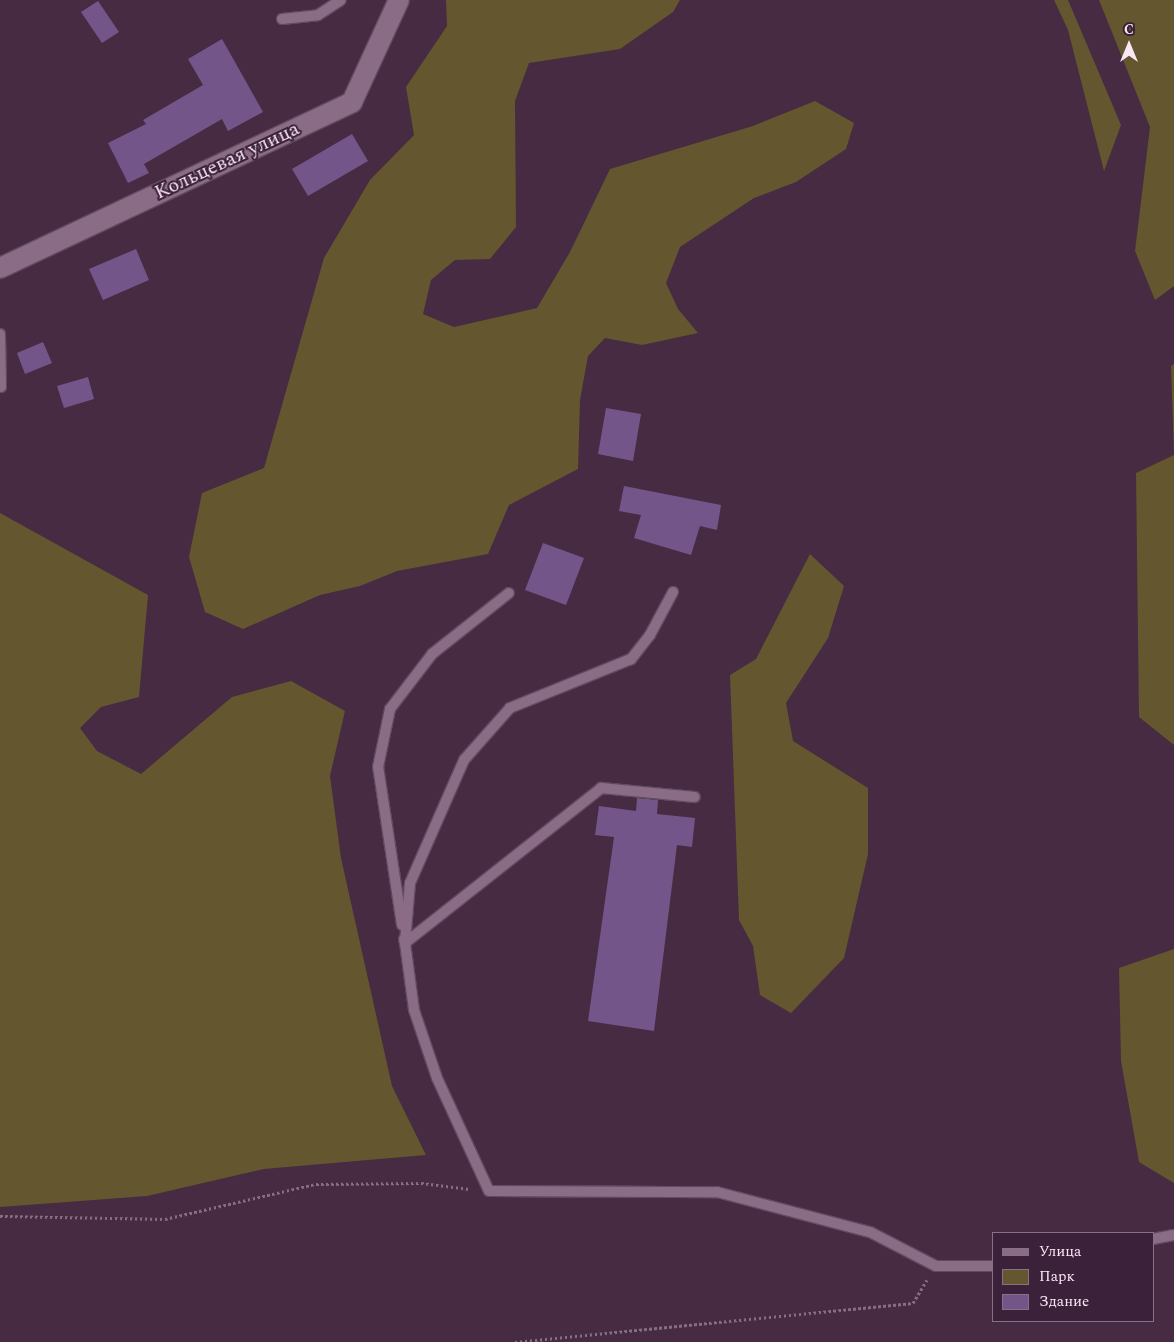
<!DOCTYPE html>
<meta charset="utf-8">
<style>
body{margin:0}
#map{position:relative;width:1174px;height:1342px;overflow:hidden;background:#462b43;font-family:Spectral,serif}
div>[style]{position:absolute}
.green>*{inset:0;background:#64562e}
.building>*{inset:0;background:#74558a}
.path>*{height:3px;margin-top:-1.5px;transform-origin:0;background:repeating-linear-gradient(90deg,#856e82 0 2.5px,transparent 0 5px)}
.roads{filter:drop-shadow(1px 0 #624a5f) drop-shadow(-1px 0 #624a5f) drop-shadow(0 1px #624a5f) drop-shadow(0 -1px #624a5f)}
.service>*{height:10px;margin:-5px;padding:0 5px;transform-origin:5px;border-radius:5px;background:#8b6c87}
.minor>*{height:20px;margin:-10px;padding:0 10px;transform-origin:10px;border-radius:10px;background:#8b6c87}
span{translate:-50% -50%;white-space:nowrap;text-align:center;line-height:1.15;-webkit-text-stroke:4px #3b2139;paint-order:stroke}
.street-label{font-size:20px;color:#fae8f7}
.legend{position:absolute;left:992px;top:1232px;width:162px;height:90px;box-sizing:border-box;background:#3b2139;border:1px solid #877185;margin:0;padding:6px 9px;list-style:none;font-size:15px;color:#fae8f7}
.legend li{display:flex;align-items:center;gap:10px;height:25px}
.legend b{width:25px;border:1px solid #877185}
.north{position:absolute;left:1104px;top:20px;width:50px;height:50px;-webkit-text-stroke:4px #3b2139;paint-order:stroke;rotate:0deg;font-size:14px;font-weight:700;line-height:20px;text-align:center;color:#fae8f7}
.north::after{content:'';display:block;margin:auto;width:18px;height:22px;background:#fae8f7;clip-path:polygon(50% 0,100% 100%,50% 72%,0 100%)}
</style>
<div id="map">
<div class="green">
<div style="clip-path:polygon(446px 0,680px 0,673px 12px,620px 49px,529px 63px,515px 101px,516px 227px,490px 259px,455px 260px,431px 280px,423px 314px,454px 327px,537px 308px,570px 252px,610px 169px,753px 126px,815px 101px,854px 123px,846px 149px,796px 182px,754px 198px,680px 247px,666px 283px,678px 309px,698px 333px,642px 345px,605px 338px,588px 356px,580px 400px,578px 469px,509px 505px,488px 554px,397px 571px,360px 586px,320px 595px,243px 629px,205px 612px,189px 557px,202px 493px,264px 468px,324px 258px,370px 180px,414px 135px,406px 87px,447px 26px)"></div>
<div style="clip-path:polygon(1054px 0,1068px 0,1121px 125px,1104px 171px,1068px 30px)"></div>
<div style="clip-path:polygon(1099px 0,1174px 0,1174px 286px,1155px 300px,1135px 251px,1150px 127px)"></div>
<div style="clip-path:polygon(1174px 364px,1174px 745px,1139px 717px,1136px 473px,1174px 455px,1171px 366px)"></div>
<div style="clip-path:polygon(0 513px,148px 595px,139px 697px,101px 707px,80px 728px,97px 751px,141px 774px,232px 697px,291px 681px,345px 711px,330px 776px,341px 858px,392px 1086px,426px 1155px,264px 1169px,147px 1196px,0 1207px)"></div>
<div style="clip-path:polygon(810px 554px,844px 586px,828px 638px,786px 703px,793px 741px,868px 788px,868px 854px,844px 958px,791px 1013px,760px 995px,753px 946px,739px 920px,730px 675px,756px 659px)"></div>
<div style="clip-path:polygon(1174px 949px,1174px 1183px,1139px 1162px,1121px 1061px,1119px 968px)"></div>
</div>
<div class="building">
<div style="clip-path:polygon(98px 1px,119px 32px,102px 43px,81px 12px)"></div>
<div style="clip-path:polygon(222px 39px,263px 112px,228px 131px,222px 119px,144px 164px,149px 173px,128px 183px,108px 143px,146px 124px,143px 120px,203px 85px,188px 59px)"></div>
<div style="clip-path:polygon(352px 134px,368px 161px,308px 196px,292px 169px)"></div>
<div style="clip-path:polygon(136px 249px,149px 280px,103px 300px,89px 269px)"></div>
<div style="clip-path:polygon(43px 342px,52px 363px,25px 374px,17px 353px)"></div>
<div style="clip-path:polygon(88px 377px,94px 399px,64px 408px,57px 386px)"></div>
<div style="clip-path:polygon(606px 408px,641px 414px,633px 461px,598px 454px)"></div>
<div style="clip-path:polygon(624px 486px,721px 505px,717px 530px,700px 526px,691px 555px,634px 538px,641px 515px,619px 511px)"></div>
<div style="clip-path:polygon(543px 543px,584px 558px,566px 605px,525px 590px)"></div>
<div style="clip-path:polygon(637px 798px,658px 800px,657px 814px,695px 818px,692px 847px,677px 845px,654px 1031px,588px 1021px,614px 837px,595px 835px,599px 806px,636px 811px)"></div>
</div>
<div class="path">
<div style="left:0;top:1216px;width:165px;rotate:1deg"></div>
<div style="left:165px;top:1219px;width:155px;rotate:-13.1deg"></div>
<div style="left:316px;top:1184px;width:105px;rotate:-0.5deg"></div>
<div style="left:421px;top:1183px;width:49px;rotate:7deg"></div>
<div style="left:515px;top:1342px;width:400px;rotate:-5.6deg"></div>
<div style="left:913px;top:1303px;width:27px;rotate:-59deg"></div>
</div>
<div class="roads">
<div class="service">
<div style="left:282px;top:19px;width:36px;rotate:-6deg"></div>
<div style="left:318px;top:15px;width:27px;rotate:-33deg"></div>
<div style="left:0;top:334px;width:53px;rotate:88.9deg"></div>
<div style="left:673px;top:592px;width:49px;rotate:118.1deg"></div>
<div style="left:650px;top:635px;width:31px;rotate:128deg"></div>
<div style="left:631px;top:659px;width:131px;rotate:158deg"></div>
<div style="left:510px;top:708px;width:69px;rotate:131.5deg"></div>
<div style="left:464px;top:760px;width:134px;rotate:113.7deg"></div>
<div style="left:410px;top:883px;width:60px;rotate:94.8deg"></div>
<div style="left:405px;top:943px;width:68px;rotate:82.3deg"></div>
<div style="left:414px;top:1010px;width:72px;rotate:71.3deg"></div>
<div style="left:437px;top:1078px;width:124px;rotate:65.3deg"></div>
<div style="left:489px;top:1191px;width:228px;rotate:0.3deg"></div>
<div style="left:717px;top:1192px;width:158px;rotate:14.7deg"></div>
<div style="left:870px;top:1232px;width:74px;rotate:27.3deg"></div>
<div style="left:936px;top:1266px;width:57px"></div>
<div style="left:402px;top:925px;width:160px;rotate:-98.6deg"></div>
<div style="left:378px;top:767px;width:59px;rotate:-78.3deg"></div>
<div style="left:390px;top:709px;width:69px;rotate:-52.6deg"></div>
<div style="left:432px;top:654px;width:98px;rotate:-38.4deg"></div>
<div style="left:404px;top:939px;width:4px;rotate:76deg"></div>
<div style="left:405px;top:943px;width:250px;rotate:-38.3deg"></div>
<div style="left:601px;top:788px;width:94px;rotate:5.5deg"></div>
<div style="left:1153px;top:1239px;width:21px;rotate:-11deg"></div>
</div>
<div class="minor">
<div style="left:0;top:268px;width:389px;rotate:-25.2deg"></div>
<div style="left:352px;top:102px;width:112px;rotate:-65.3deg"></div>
</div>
</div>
<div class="street-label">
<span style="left:227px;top:161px;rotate:-25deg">Кольцевая улица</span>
</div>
<ul class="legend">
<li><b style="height:6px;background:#8b6c87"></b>Улица</li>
<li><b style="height:14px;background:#64562e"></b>Парк</li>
<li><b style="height:14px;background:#74558a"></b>Здание</li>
</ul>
<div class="north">С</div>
</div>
